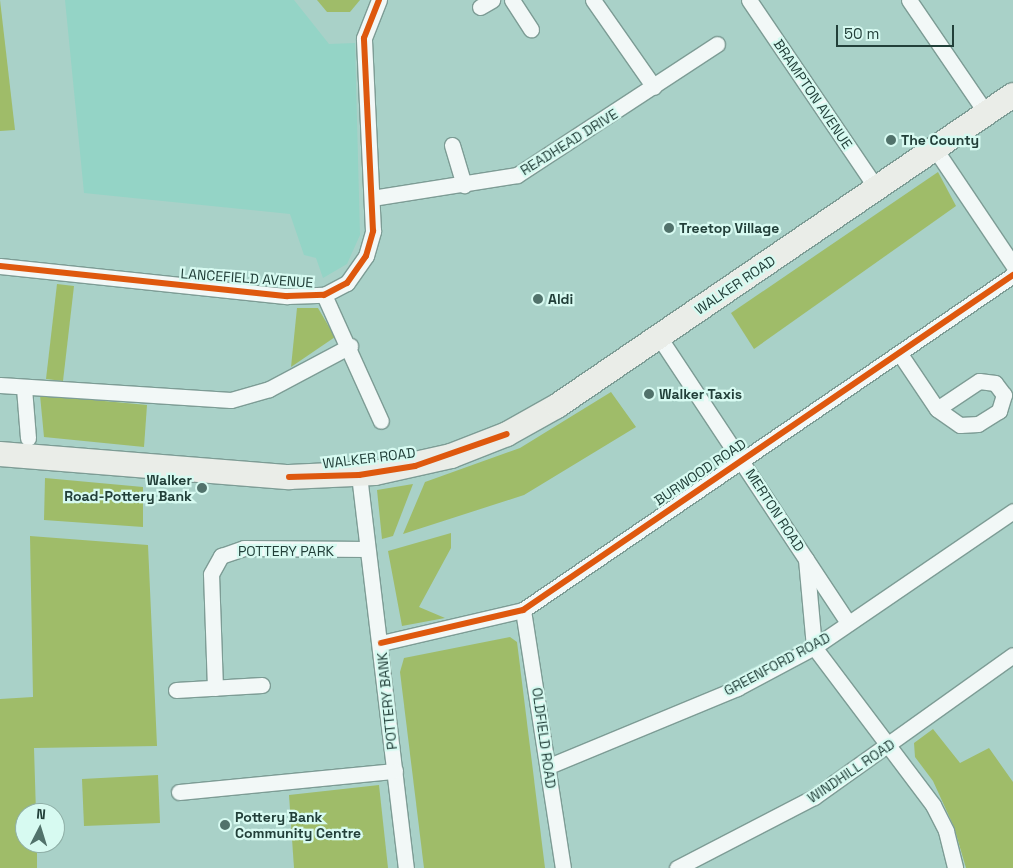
<!DOCTYPE html>
<style>
body{margin:0}
#map{position:relative;width:1013px;height:868px;overflow:hidden;background:#a9d1c8;font-family:"Space Grotesk",sans-serif}
div>[style]{position:absolute}
.built>*{inset:0;background:#94d4c6}
.green>*{inset:0;background:#9fbc69}
.roads{filter:drop-shadow(1px 0 #7d9c95) drop-shadow(-1px 0 #7d9c95) drop-shadow(0 1px #7d9c95) drop-shadow(0 -1px #7d9c95)}
.minor>*{height:15px;margin:-7.5px;padding:0 7.5px;transform-origin:7.5px;border-radius:7.5px;background:#f2f8f7}
.primary>*{height:24px;margin:-12px;padding:0 12px;transform-origin:12px;border-radius:12px;background:#eaede8}
.cycleway>*{height:6px;margin:-3px;padding:0 3px;transform-origin:3px;border-radius:3px;background:#de580e}
.dots>*{width:14px;height:14px;translate:-50% -50%;box-sizing:border-box;border:2px solid #d7faf1;border-radius:50%}
span{translate:-50% -50%;white-space:nowrap;text-align:center;line-height:1.15;-webkit-text-stroke:4.5px #d7faf1;paint-order:stroke}
.street-label{font-size:14px;color:#223f39}
.poi-label{font-size:14px;color:#223f39;font-weight:700}
.left{translate:0 -50%;text-align:left}
.right{translate:-100% -50%;text-align:right}
.north{position:absolute;left:15px;top:803px;width:50px;height:50px;box-sizing:border-box;background:#d7faf1;border:1px solid #8fafa7;border-radius:50%;rotate:5deg;font-size:14px;font-weight:700;line-height:20px;text-align:center;color:#223f39}
.north::after{content:'';display:block;margin:auto;width:18px;height:22px;background:#51726b;clip-path:polygon(50% 0,100% 100%,50% 72%,0 100%)}
.scale{position:absolute;left:836px;top:25px;width:118px;height:22px;box-sizing:border-box;border:2px solid #223f39;border-top:0;padding-left:6px;font-size:15px;line-height:18px;white-space:nowrap;color:#223f39;-webkit-text-stroke:4px #d7faf1;paint-order:stroke}
</style>
<div id="map">
<div class="built">
<div style="clip-path:polygon(65px 0,294px 0,329px 44px,355px 43px,360px 235px,347px 264px,323px 278px,316px 258px,304px 255px,290px 214px,84px 193px)"></div>
</div>
<div class="green">
<div style="clip-path:polygon(0 0,15px 130px,0 131px)"></div>
<div style="clip-path:polygon(317px 0,360px 0,350px 12px,327px 12px)"></div>
<div style="clip-path:polygon(938px 172px,956px 206px,754px 349px,731px 313px)"></div>
<div style="clip-path:polygon(57px 284px,74px 286px,63px 381px,46px 379px)"></div>
<div style="clip-path:polygon(297px 308px,318px 308px,335px 337px,291px 367px)"></div>
<div style="clip-path:polygon(611px 392px,636px 427px,524px 495px,403px 534px,425px 482px,520px 448px)"></div>
<div style="clip-path:polygon(40px 395px,147px 405px,144px 447px,44px 437px)"></div>
<div style="clip-path:polygon(45px 478px,143px 487px,143px 527px,44px 520px)"></div>
<div style="clip-path:polygon(413px 484px,393px 536px,382px 539px,377px 490px)"></div>
<div style="clip-path:polygon(451px 533px,451px 548px,419px 607px,445px 618px,402px 626px,388px 551px)"></div>
<div style="clip-path:polygon(30px 536px,148px 545px,157px 746px,34px 748px,36px 813px,25px 813px,25px 843px,37px 843px,37px 868px,0 868px,0 699px,33px 697px)"></div>
<div style="clip-path:polygon(510px 637px,517px 642px,545px 868px,424px 868px,400px 672px,404px 658px)"></div>
<div style="clip-path:polygon(933px 729px,960px 763px,989px 748px,1013px 782px,1013px 868px,966px 868px,954px 827px,933px 781px,915px 757px,914px 743px)"></div>
<div style="clip-path:polygon(158px 775px,160px 823px,84px 826px,82px 779px)"></div>
<div style="clip-path:polygon(379px 785px,388px 868px,294px 868px,289px 795px)"></div>
</div>
<div class="roads">
<div class="minor">
<div style="left:512px;top:0;width:35px;rotate:57deg"></div>
<div style="left:593px;top:0;width:106px;rotate:55deg"></div>
<div style="left:749px;top:0;width:228px;rotate:55.9deg"></div>
<div style="left:909px;top:0;width:137px;rotate:55.7deg"></div>
<div style="left:480px;top:7px;width:14px;rotate:-30deg"></div>
<div style="left:452px;top:145px;width:42px;rotate:73.3deg"></div>
<div style="left:935px;top:149px;width:140px;rotate:56.1deg"></div>
<div style="left:372px;top:198px;width:147px;rotate:-9deg"></div>
<div style="left:517px;top:175px;width:239px;rotate:-33.2deg"></div>
<div style="left:0;top:266px;width:289px;rotate:6deg"></div>
<div style="left:287px;top:296px;width:37px;rotate:-2deg"></div>
<div style="left:324px;top:295px;width:26px;rotate:-28deg"></div>
<div style="left:347px;top:283px;width:33px;rotate:-55deg"></div>
<div style="left:366px;top:256px;width:26px;rotate:-74deg"></div>
<div style="left:373px;top:231px;width:193px;rotate:-92.7deg"></div>
<div style="left:364px;top:38px;width:41px;rotate:-68.5deg"></div>
<div style="left:324px;top:295px;width:138px;rotate:65.7deg"></div>
<div style="left:659px;top:337px;width:343px;rotate:56.5deg"></div>
<div style="left:900px;top:354px;width:66px;rotate:56.1deg"></div>
<div style="left:937px;top:409px;width:28px;rotate:35deg"></div>
<div style="left:960px;top:425px;width:18px;rotate:-3deg"></div>
<div style="left:978px;top:424px;width:25px;rotate:-32deg"></div>
<div style="left:999px;top:411px;width:17px;rotate:-73deg"></div>
<div style="left:1004px;top:395px;width:15px;rotate:-127deg"></div>
<div style="left:995px;top:383px;width:16px;rotate:-173deg"></div>
<div style="left:979px;top:381px;width:50px;rotate:146.3deg"></div>
<div style="left:0;top:385px;width:231px;rotate:3.7deg"></div>
<div style="left:231px;top:400px;width:40px;rotate:-16deg"></div>
<div style="left:269px;top:389px;width:92px;rotate:-28deg"></div>
<div style="left:24px;top:388px;width:50px;rotate:85.4deg"></div>
<div style="left:359px;top:475px;width:396px;rotate:83.2deg"></div>
<div style="left:806px;top:559px;width:88px;rotate:84.8deg"></div>
<div style="left:814px;top:647px;width:198px;rotate:53deg"></div>
<div style="left:933px;top:805px;width:29px;rotate:63deg"></div>
<div style="left:946px;top:831px;width:38px;rotate:76deg"></div>
<div style="left:523px;top:610px;width:261px;rotate:81.2deg"></div>
<div style="left:381px;top:643px;width:146px;rotate:-13.1deg"></div>
<div style="left:523px;top:610px;width:594px;rotate:-34.36deg"></div>
<div style="left:215px;top:688px;width:114px;rotate:-92deg"></div>
<div style="left:211px;top:574px;width:21px;rotate:-61deg"></div>
<div style="left:221px;top:556px;width:24px;rotate:-19deg"></div>
<div style="left:244px;top:548px;width:123px;rotate:0.5deg"></div>
<div style="left:176px;top:690px;width:86px;rotate:-3.3deg"></div>
<div style="left:549px;top:766px;width:204px;rotate:-22.5deg"></div>
<div style="left:737px;top:688px;width:87px;rotate:-28deg"></div>
<div style="left:814px;top:647px;width:241px;rotate:-34.3deg"></div>
<div style="left:179px;top:792px;width:217px;rotate:-5.6deg"></div>
<div style="left:677px;top:868px;width:154px;rotate:-27.4deg"></div>
<div style="left:814px;top:797px;width:244px;rotate:-35.5deg"></div>
</div>
<div class="primary">
<div style="left:0;top:454px;width:290px;rotate:4.6deg"></div>
<div style="left:289px;top:477px;width:86px;rotate:-2.7deg"></div>
<div style="left:375px;top:473px;width:78px;rotate:-12.6deg"></div>
<div style="left:451px;top:456px;width:60px;rotate:-21.4deg"></div>
<div style="left:507px;top:434px;width:57px;rotate:-29.2deg"></div>
<div style="left:557px;top:406px;width:552px;rotate:-34.29deg"></div>
</div>
</div>
<div class="cycleway">
<div style="left:0;top:266px;width:289px;rotate:6deg"></div>
<div style="left:287px;top:296px;width:37px;rotate:-2deg"></div>
<div style="left:324px;top:295px;width:26px;rotate:-28deg"></div>
<div style="left:347px;top:283px;width:33px;rotate:-55deg"></div>
<div style="left:366px;top:256px;width:26px;rotate:-74deg"></div>
<div style="left:373px;top:231px;width:193px;rotate:-92.7deg"></div>
<div style="left:364px;top:38px;width:41px;rotate:-68.5deg"></div>
<div style="left:289px;top:477px;width:70px;rotate:-1.6deg"></div>
<div style="left:359px;top:475px;width:57px;rotate:-9.1deg"></div>
<div style="left:415px;top:466px;width:97px;rotate:-19.2deg"></div>
<div style="left:381px;top:643px;width:146px;rotate:-13.1deg"></div>
<div style="left:523px;top:610px;width:594px;rotate:-34.36deg"></div>
</div>
<div class="dots">
<div style="left:891px;top:140px;background:#51726b"></div>
<div style="left:669px;top:228px;background:#51726b"></div>
<div style="left:538px;top:299px;background:#51726b"></div>
<div style="left:649px;top:394px;background:#51726b"></div>
<div style="left:202px;top:488px;background:#51726b"></div>
<div style="left:225px;top:825px;background:#51726b"></div>
</div>
<div class="street-label">
<span style="left:813px;top:94px;rotate:56deg">BRAMPTON AVENUE</span>
<span style="left:569px;top:142px;rotate:-32deg">READHEAD DRIVE</span>
<span style="left:247px;top:278px;rotate:4deg">LANCEFIELD AVENUE</span>
<span style="left:735px;top:285px;rotate:-34deg">WALKER ROAD</span>
<span style="left:369px;top:458px;rotate:-7deg">WALKER ROAD</span>
<span style="left:700px;top:472px;rotate:-34deg">BURWOOD ROAD</span>
<span style="left:775px;top:510px;rotate:57deg">MERTON ROAD</span>
<span style="left:286px;top:551px">POTTERY PARK</span>
<span style="left:777px;top:664px;rotate:-28deg">GREENFORD ROAD</span>
<span style="left:387px;top:701px;rotate:-96deg">POTTERY BANK</span>
<span style="left:544px;top:738px;rotate:82deg">OLDFIELD ROAD</span>
<span style="left:851px;top:771px;rotate:-34deg">WINDHILL ROAD</span>
</div>
<div class="poi-label">
<span class="left" style="left:901px;top:140px">The County</span>
<span class="left" style="left:679px;top:228px">Treetop Village</span>
<span class="left" style="left:548px;top:299px">Aldi</span>
<span class="left" style="left:659px;top:394px">Walker Taxis</span>
<span class="right" style="left:192px;top:488px">Walker<br>Road-Pottery Bank</span>
<span class="left" style="left:235px;top:825px">Pottery Bank<br>Community Centre</span>
</div>
<div class="north">N</div>
<div class="scale">50 m</div>
</div>
